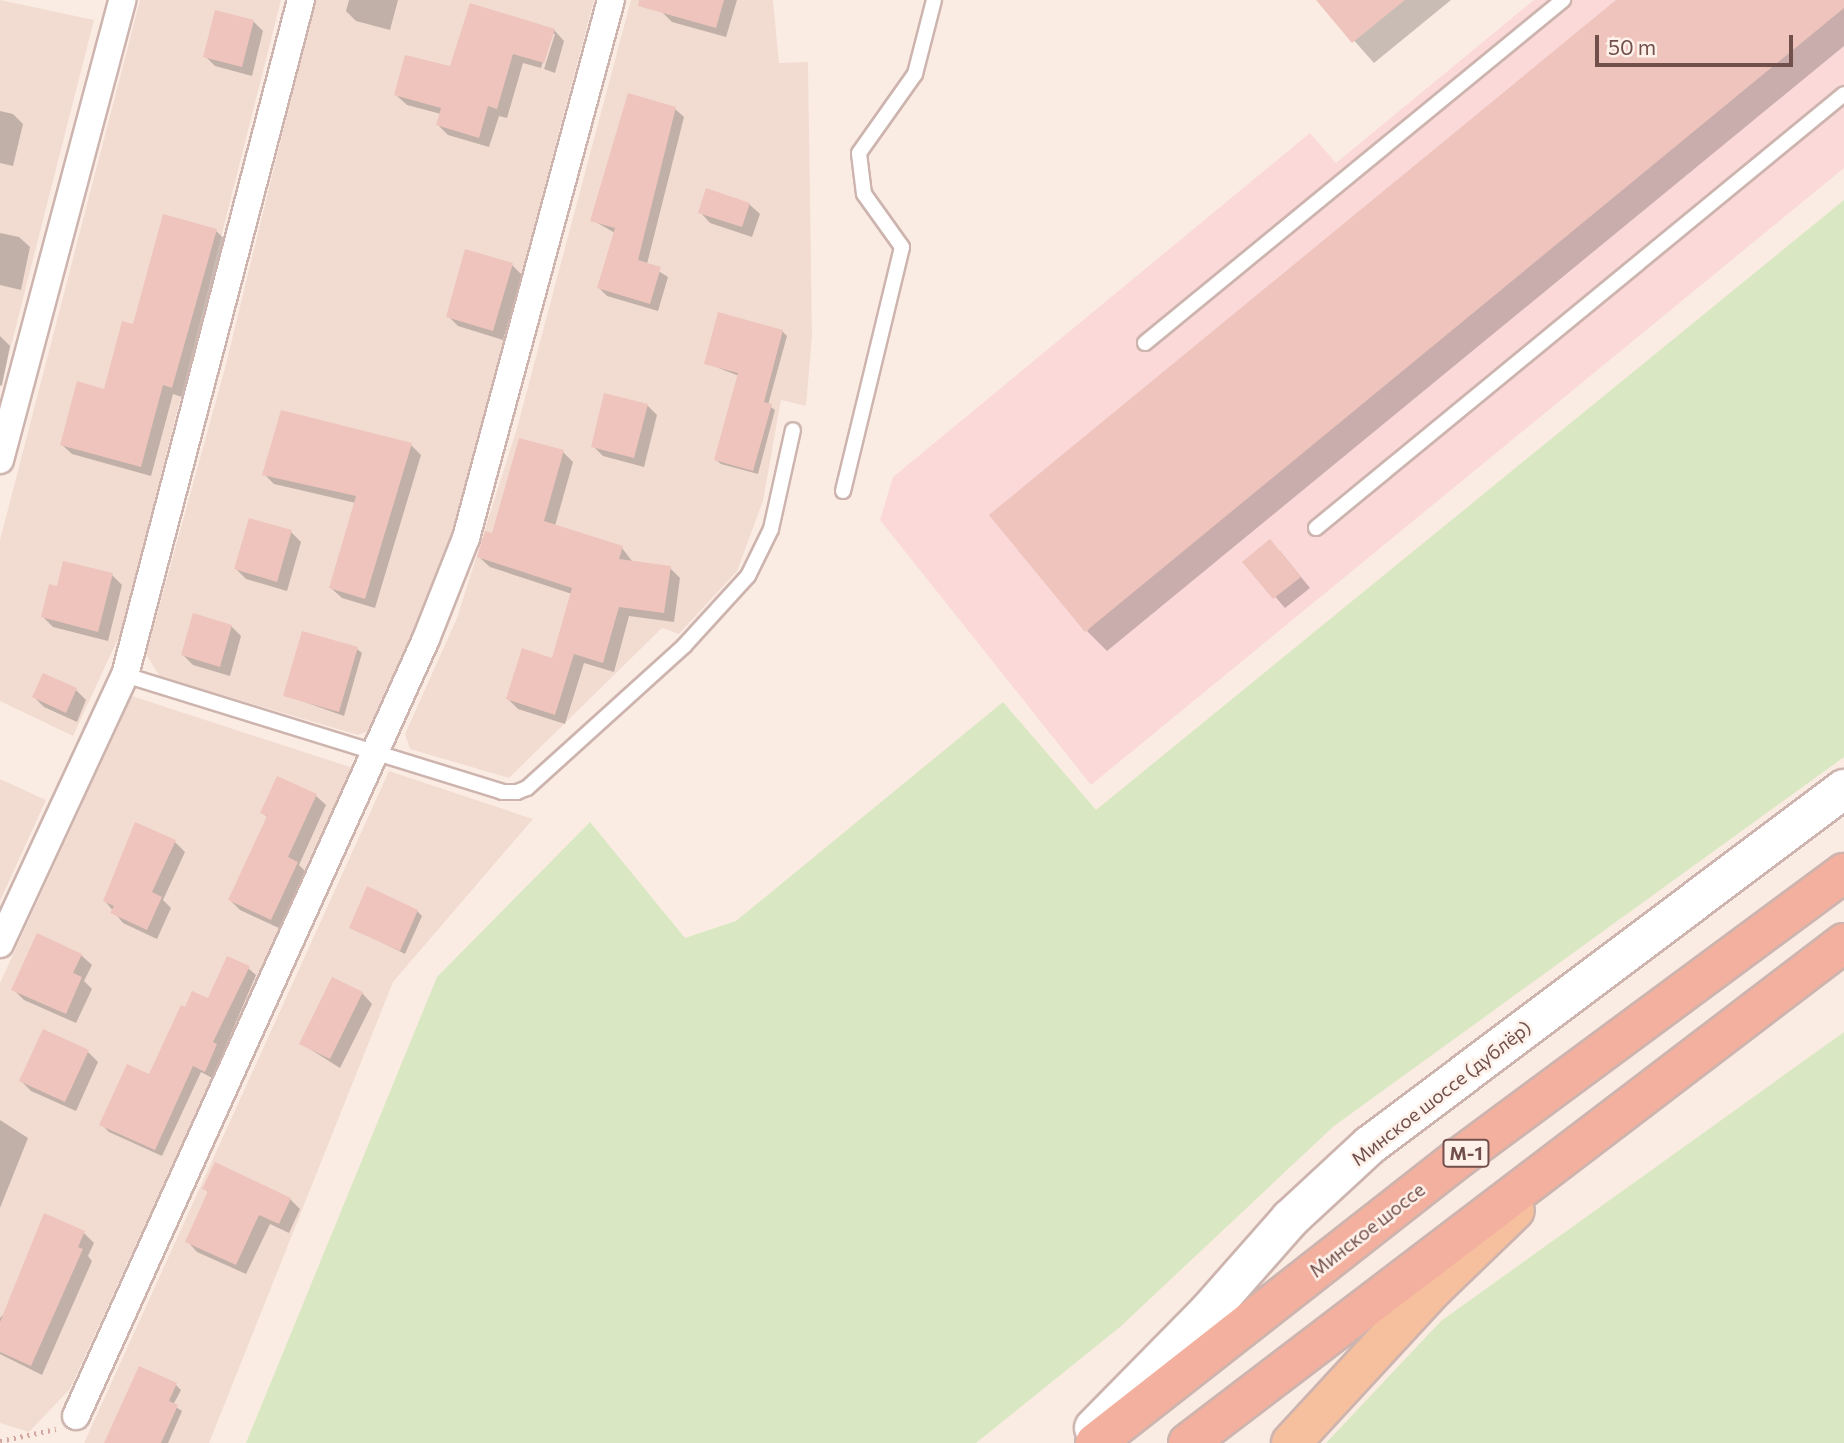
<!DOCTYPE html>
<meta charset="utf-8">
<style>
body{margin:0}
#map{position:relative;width:1844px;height:1443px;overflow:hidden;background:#fbece3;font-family:Commissioner,sans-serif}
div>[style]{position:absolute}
.residential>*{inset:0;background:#f2dcd2}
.commercial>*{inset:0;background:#fad9d8}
.green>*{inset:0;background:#dae7c3}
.shadow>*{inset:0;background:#0003}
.building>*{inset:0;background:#eec4bd}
.path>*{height:4.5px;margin-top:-2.25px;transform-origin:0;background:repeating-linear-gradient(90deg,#d3a7a0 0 2px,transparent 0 7px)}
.roads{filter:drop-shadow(2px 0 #cdb4ae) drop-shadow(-2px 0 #cdb4ae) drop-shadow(0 2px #cdb4ae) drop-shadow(0 -2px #cdb4ae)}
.service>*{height:14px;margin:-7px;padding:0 7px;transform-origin:7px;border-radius:7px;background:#fff}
.minor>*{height:26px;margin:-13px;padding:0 13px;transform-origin:13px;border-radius:13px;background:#fff}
.secondary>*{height:38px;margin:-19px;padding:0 19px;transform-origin:19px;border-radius:19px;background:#fff}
.primary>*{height:38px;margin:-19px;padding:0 19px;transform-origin:19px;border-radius:19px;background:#f6c09f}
.trunk>*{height:38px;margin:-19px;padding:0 19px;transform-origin:19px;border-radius:19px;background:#f4b09e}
span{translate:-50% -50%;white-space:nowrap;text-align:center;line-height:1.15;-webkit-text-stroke:5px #fef1e9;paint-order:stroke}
.shield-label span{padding:2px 5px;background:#fef1e9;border:2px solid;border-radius:5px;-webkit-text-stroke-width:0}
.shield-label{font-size:18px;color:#714f4b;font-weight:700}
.street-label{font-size:19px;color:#714f4b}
.scale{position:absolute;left:1595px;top:35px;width:198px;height:32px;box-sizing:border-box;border:4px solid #714f4b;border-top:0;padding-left:9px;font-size:21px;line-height:24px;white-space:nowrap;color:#714f4b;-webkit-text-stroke:5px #fef1e9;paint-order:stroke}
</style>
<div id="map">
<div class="residential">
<div style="clip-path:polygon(0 0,94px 20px,0 389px)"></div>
<div style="clip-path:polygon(140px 0,281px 0,122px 630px,73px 736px,0 701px,0 540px)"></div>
<div style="clip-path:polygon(315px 0,594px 0,449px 547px,373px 729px,358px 735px,160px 677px,146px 654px,225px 368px)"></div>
<div style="clip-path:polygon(631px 0,773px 0,779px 63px,808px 62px,812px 336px,806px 406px,781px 400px,763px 501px,737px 571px,679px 634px,662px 628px,509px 778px,410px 749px,405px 734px,457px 618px,517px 428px)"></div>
<div style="clip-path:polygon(132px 696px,353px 768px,70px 1389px,29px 1432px,0 1423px,0 983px)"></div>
<div style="clip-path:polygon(389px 771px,533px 819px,393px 982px,209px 1443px,84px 1443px)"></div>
<div style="clip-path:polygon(0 779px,46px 800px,0 901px)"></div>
</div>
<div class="commercial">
<div style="clip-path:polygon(1534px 0,1844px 0,1844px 168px,1091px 785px,880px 520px,893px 477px,1310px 133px,1336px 163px)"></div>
</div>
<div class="green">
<div style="clip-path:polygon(1844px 200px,1844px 757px,1334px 1126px,1120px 1327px,976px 1443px,246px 1443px,437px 977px,590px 822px,685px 938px,736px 921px,1003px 702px,1096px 810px)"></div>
<div style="clip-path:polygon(1844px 1032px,1844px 1443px,1326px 1443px,1441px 1321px)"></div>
</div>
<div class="shadow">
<div style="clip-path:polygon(349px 0,398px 0,390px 30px,356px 21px,346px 11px)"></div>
<div style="clip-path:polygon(665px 0,737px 0,726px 37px,672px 22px,662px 12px)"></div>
<div style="clip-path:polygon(1318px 0,1451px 0,1374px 63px)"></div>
<div style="clip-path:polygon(1618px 0,1844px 0,1844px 46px,1107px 651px,1087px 631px)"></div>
<div style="clip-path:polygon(253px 21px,263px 31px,252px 76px,215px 66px,205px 56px)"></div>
<div style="clip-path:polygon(554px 30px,564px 41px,555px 73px,544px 69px,555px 34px,552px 34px,541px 68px,523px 63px,507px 118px,499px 116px,489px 147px,448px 135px,438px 125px,441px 114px,407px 105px,396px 95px,451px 69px)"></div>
<div style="clip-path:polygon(675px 109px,684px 117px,647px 264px,668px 277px,658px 311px,607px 296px,599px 288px,615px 233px,592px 220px)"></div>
<div style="clip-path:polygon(0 111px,13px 114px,23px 124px,13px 166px,0 163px)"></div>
<div style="clip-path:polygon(749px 204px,760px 214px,752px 237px,710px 223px,700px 212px)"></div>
<div style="clip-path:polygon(216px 231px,227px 241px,182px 397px,173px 394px,151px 476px,72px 454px,61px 444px,105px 391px,135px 327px)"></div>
<div style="clip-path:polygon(0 233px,19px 237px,30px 247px,21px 290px,0 285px)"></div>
<div style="clip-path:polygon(512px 265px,522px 275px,503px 340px,458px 326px,448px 316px)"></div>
<div style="clip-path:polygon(782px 331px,787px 336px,768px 405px,775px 410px,758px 474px,721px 464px,716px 460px,739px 376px,706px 363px)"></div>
<div style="clip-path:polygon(0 336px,10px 346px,2px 386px,0 385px)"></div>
<div style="clip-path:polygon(647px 405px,657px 415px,644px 467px,603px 456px,593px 446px)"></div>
<div style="clip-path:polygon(411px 445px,421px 455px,375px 608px,342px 598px,331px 588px,356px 503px,274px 484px,264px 474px)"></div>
<div style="clip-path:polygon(563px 452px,573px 462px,555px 526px,622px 548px,632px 561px,670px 568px,680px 578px,674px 622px,629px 616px,614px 672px,584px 663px,565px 724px,518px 709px,508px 699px,553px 660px,572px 594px,490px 567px,479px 557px)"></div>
<div style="clip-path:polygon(291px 532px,301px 542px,287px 591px,246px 579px,236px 569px)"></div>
<div style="clip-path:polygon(1280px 551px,1310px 588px,1285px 608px,1245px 562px)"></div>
<div style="clip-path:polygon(112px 575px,122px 585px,108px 641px,53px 627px,43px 617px)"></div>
<div style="clip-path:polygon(231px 626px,241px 636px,230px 676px,193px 665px,183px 655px)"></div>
<div style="clip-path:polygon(357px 649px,362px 653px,344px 716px,285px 695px)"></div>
<div style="clip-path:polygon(76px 690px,86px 700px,77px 722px,44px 707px,34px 697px)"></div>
<div style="clip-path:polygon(315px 795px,326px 805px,299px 865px,307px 873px,281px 929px,240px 910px,230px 900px,268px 818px,262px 812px)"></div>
<div style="clip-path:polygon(174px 841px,185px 852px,163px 900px,171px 908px,157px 939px,123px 923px,105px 901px)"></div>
<div style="clip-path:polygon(417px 911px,422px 916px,405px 954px,351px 927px)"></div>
<div style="clip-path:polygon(38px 935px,81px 955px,92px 965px,84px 981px,92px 989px,76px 1023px,24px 1000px,14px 990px)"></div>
<div style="clip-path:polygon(248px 968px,256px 975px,212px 1078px,201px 1072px,162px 1156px,109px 1132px,102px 1125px,150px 1076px,186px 1009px,208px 1001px)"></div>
<div style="clip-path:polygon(362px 993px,372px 1004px,340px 1068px,302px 1044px)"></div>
<div style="clip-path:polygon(88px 1052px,98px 1062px,76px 1111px,31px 1091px,21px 1081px)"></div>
<div style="clip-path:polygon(0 1120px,28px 1138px,0 1208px)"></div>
<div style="clip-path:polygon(204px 1188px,290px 1199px,300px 1209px,289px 1233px,270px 1224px,246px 1274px,197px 1252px,187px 1241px,209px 1193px)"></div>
<div style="clip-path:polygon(84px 1233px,94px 1243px,88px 1256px,92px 1261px,42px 1375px,0 1354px,0 1318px)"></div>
<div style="clip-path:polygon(176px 1385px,181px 1390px,173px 1405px,182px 1411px,168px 1443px,109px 1443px)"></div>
</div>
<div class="building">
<div style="clip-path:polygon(639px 0,724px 0,716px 28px,638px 6px)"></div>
<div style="clip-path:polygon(1316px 0,1405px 0,1352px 43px)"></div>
<div style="clip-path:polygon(1616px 0,1844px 0,1844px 8px,1085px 632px,989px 515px)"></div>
<div style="clip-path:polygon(470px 3px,555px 29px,544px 63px,513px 54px,497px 109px,488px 106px,479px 138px,436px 125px,441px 108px,394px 95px,405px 55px,450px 66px)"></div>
<div style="clip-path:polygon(215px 10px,254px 20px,242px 67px,203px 57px)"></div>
<div style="clip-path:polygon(628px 93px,676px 107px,638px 260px,661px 267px,650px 304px,597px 288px,615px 228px,590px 221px)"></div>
<div style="clip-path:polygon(706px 188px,750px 203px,742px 227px,698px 213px)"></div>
<div style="clip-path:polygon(163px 214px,217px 229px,172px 388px,163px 385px,141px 467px,60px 445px,77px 381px,104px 389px,122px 321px,133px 324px)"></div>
<div style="clip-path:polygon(465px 249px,513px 263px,493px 331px,446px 317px)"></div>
<div style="clip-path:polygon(718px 312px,783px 330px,764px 402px,772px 404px,753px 471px,714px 460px,738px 373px,704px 364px)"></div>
<div style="clip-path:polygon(604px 393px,648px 404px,634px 458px,591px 447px)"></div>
<div style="clip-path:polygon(281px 410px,412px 443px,365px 599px,329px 588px,356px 496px,262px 475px)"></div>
<div style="clip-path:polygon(519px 438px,564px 450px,544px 521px,623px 546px,619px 559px,671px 566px,664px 613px,619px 607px,603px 663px,574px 654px,555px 715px,506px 699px,522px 648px,552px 658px,572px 588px,477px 557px,485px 531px,492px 533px)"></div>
<div style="clip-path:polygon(249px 518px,292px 530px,277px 582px,234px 569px)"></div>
<div style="clip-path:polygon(1270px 539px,1301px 577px,1273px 599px,1242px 562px)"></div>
<div style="clip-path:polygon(63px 561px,113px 573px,98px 632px,41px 617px,49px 584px,57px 586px)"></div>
<div style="clip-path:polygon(193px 613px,232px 625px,220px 667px,181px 655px)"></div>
<div style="clip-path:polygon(302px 631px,358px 647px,339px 712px,283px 696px)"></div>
<div style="clip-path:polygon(43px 673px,77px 688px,66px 713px,32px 697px)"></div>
<div style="clip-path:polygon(277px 776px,317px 794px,288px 857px,298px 862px,271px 920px,228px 900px,267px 816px,260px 813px)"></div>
<div style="clip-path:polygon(135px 822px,176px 840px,152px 892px,162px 897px,147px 930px,110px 913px,114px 906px,103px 901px)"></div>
<div style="clip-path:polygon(367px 886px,418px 910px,400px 951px,349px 928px)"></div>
<div style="clip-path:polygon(37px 933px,82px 954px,73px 973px,82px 977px,66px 1014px,11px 990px)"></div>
<div style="clip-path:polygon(227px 956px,250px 966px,213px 1042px,217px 1044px,205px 1072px,193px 1066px,155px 1150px,99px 1125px,127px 1064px,149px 1074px,181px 1005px,185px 1007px,192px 991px,208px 998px)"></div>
<div style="clip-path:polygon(332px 977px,363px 992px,330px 1059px,299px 1044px)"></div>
<div style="clip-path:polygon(43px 1029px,89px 1050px,65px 1102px,19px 1081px)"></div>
<div style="clip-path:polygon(215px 1162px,291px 1198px,279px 1224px,259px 1215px,236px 1265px,185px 1242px,208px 1191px,202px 1189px)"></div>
<div style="clip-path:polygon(44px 1213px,85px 1231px,78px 1247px,83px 1249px,31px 1366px,0 1352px,0 1322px)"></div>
<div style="clip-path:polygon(139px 1366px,177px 1383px,169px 1401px,178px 1405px,161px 1443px,104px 1443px)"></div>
</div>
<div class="path">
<div style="left:0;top:1441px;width:57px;rotate:-12.1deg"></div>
</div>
<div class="roads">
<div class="service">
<div style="left:1145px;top:343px;width:541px;rotate:-39.37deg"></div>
<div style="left:843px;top:491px;width:251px;rotate:-76.4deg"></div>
<div style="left:902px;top:247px;width:65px;rotate:-125.6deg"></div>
<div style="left:864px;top:194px;width:41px;rotate:-97deg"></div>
<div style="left:859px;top:153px;width:97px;rotate:-54.7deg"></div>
<div style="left:915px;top:74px;width:76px;rotate:-75.6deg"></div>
<div style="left:1316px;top:528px;width:683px;rotate:-39.42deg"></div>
<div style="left:125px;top:675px;width:395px;rotate:17.2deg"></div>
<div style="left:502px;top:792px;width:15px"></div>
<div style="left:517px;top:792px;width:11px;rotate:-22deg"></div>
<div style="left:527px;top:788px;width:212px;rotate:-42.1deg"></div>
<div style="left:684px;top:646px;width:95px;rotate:-47.6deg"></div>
<div style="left:748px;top:576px;width:52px;rotate:-63.9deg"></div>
<div style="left:771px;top:529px;width:101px;rotate:-77.5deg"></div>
</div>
<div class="minor">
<div style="left:0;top:460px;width:476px;rotate:-75.1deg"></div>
<div style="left:0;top:944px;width:297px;rotate:-65.1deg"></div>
<div style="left:125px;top:675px;width:698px;rotate:-75.39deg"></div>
<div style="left:76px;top:1416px;width:852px;rotate:-65.75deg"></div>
<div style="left:426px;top:639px;width:109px;rotate:-68.4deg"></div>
<div style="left:466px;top:538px;width:557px;rotate:-74.92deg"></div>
</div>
<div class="secondary">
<div style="left:1094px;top:1428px;width:164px;rotate:-45.5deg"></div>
<div style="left:1209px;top:1311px;width:123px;rotate:-48.6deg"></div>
<div style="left:1290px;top:1219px;width:109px;rotate:-42.8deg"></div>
<div style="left:1370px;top:1145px;width:593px;rotate:-36.91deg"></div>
</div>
<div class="primary">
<div style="left:1291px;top:1443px;width:211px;rotate:-47.3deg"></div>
<div style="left:1434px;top:1288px;width:112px;rotate:-43.9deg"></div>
</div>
<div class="trunk">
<div style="left:1095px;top:1443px;width:464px;rotate:-38.1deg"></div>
<div style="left:1460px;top:1157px;width:478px;rotate:-36.5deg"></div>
<div style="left:1188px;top:1443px;width:825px;rotate:-37.31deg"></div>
</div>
</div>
<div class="shield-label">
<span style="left:1466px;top:1153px">М-1</span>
</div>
<div class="street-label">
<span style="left:1441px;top:1093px;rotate:-38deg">Минское шоссе (дублёр)</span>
<span style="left:1367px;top:1230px;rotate:-38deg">Минское шоссе</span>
</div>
<div class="scale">50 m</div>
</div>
